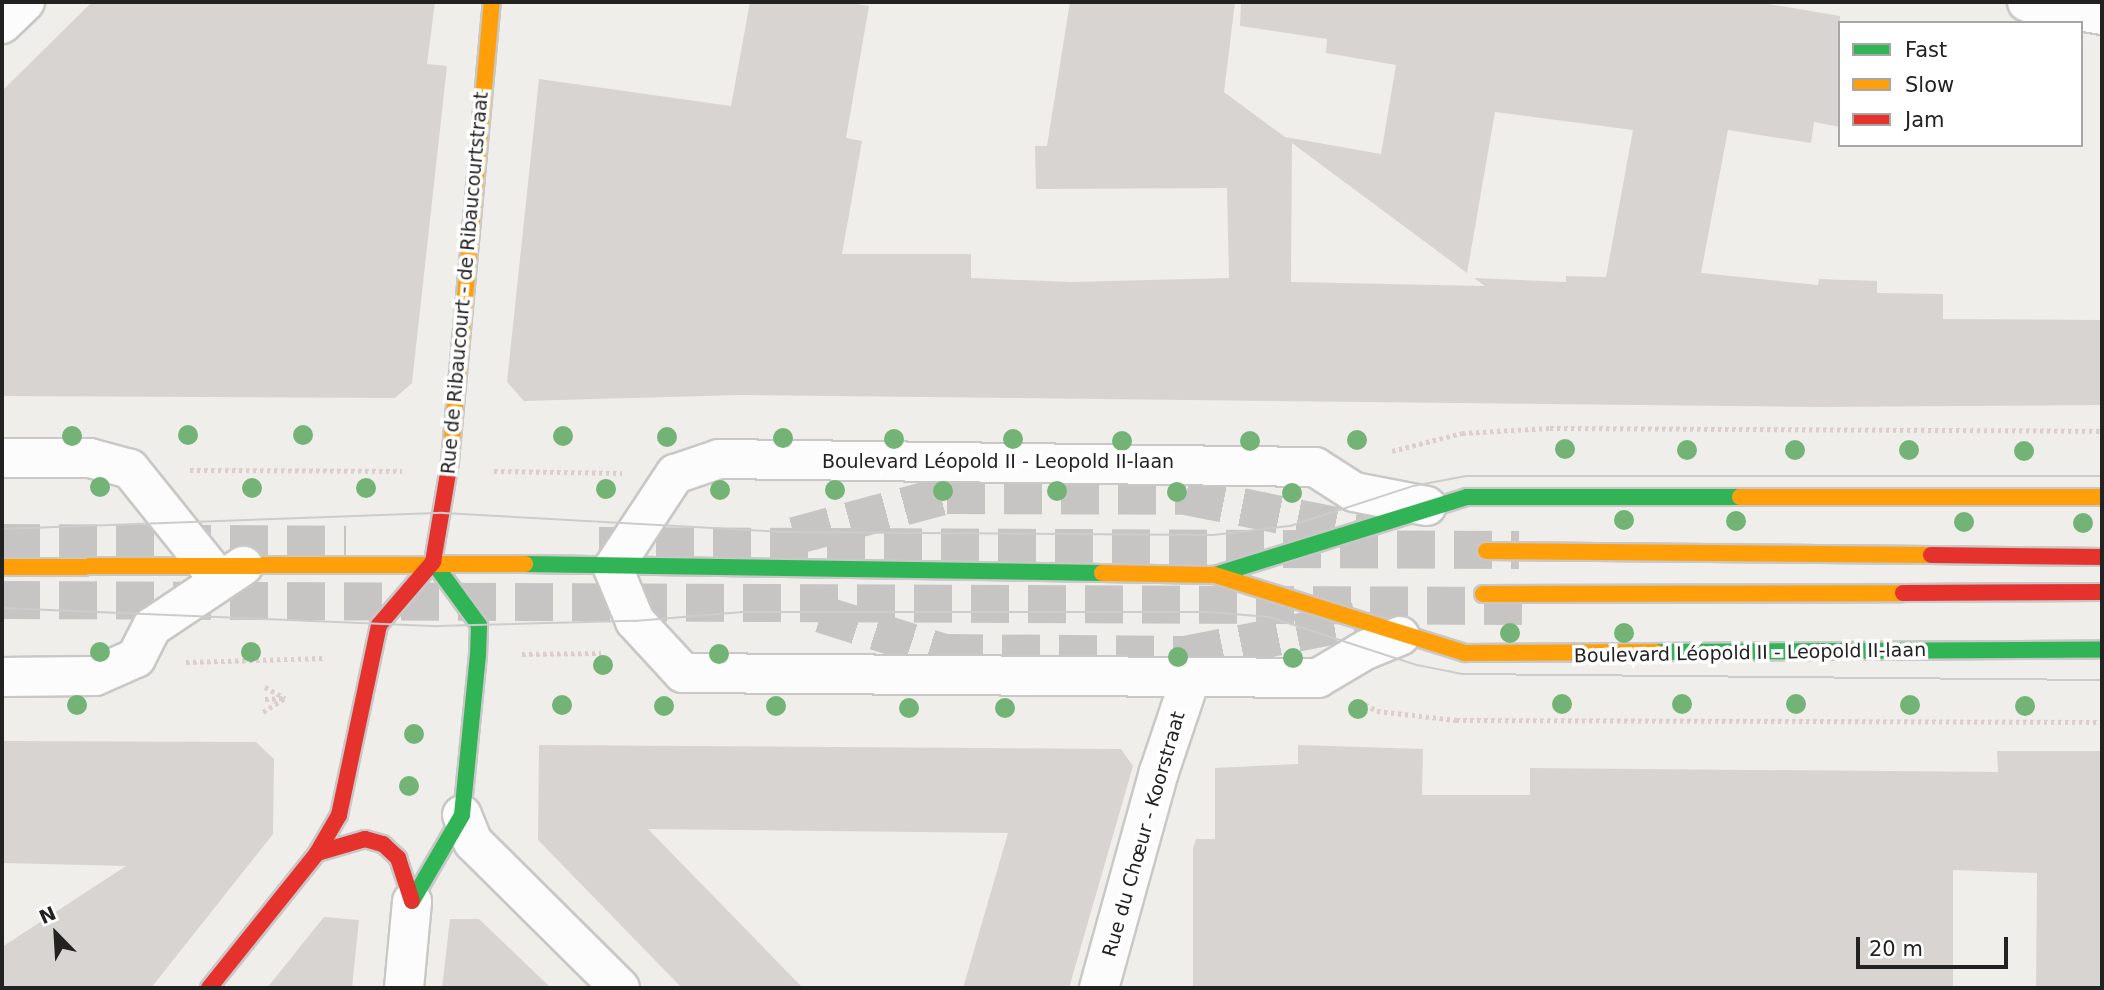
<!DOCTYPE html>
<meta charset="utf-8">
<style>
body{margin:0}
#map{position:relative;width:2104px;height:990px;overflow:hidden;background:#f0eeeb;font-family:"DejaVu Sans",sans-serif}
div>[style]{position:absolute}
.building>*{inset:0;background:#d7d4d2}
.highway-tunnel>*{height:38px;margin-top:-19px;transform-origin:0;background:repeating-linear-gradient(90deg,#c7c5c3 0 38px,transparent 0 57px)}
.path>*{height:4.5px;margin-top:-2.25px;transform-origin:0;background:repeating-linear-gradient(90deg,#dccecd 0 3.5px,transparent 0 7px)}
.roads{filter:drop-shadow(2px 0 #c9c8c7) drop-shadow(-2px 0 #c9c8c7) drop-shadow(0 2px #c9c8c7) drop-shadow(0 -2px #c9c8c7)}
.street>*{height:38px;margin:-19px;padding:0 19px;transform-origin:19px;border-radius:19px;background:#fdfcfc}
.fast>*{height:16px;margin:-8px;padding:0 8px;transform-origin:8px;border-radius:8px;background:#30b455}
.slow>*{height:16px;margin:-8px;padding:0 8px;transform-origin:8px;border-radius:8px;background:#ff9f0a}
.jam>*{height:16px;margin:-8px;padding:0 8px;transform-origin:8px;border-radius:8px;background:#e5322d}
.tram>*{height:2px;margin:-1px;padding:0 1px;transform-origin:1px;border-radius:1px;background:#ccc}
.trees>*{width:20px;height:20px;margin:-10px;border-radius:50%;background:#73b476}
span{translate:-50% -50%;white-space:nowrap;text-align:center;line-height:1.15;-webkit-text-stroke:7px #fff;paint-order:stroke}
.street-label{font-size:19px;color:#222}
.frame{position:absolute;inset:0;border:4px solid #222;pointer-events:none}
.legend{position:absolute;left:1838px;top:21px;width:245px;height:126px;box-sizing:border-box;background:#fff;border:2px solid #a7a7a7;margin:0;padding:9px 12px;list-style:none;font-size:21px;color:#222}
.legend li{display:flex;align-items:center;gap:14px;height:35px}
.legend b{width:35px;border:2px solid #a7a7a7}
.north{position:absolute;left:21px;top:899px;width:70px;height:70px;-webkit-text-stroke:5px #fff;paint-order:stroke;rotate:336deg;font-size:19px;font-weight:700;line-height:28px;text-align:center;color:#222}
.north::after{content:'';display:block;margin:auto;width:24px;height:32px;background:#222;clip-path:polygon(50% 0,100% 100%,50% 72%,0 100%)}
.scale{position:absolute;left:1856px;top:937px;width:152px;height:32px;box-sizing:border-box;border:4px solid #222;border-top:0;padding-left:9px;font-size:21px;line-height:24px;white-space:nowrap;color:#222;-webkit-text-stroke:5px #fff;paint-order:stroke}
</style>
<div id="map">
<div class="building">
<div style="clip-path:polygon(92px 2px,435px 2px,427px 64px,447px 66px,412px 383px,395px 398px,2px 396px,2px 91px)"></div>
<div style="clip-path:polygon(evenodd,750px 2px,843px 2px,869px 6px,846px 138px,862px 141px,842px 254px,971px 254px,971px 278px,1071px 282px,1229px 278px,1227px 188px,1036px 189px,1035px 146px,1047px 146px,1070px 2px,1235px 2px,1224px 92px,1285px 137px,1381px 154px,1396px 65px,1326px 53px,1327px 39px,1240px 26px,1241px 2px,1757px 2px,1840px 16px,1840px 127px,1814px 122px,1811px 143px,1728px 130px,1701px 273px,1818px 285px,1819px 279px,1877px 281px,1877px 293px,1943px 294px,1943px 319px,2102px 320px,2102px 405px,1818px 407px,739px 395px,524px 401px,507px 382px,539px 79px,731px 106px,750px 2px,1495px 112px,1633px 130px,1606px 277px,1566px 276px,1566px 282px,1474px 278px,1485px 286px,1291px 282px,1292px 143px,1467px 273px,1495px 112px)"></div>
<div style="clip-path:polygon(2px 741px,256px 742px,274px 759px,273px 834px,151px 988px,2px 988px,2px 947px,126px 866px,2px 863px)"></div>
<div style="clip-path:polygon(539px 745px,1121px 749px,1133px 766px,1069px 988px,963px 988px,1008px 833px,648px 829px,803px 988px,682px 988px,538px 840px)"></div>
<div style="clip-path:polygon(1298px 745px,1423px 749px,1422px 795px,1530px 795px,1530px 768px,1998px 772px,1997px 751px,2102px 751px,2102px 988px,2036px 988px,2037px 873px,1953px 870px,1953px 988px,1193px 988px,1193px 849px,1196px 839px,1215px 839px,1215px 768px,1298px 764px)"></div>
<div style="clip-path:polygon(324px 917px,359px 920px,352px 988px,267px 988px)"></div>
<div style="clip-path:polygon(450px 919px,479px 919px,551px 988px,442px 988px)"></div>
</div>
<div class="highway-tunnel">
<div style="left:794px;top:536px;width:158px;rotate:-15deg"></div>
<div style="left:947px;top:495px;width:239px;rotate:0.2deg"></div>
<div style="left:1186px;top:496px;width:184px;rotate:11.3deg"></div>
<div style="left:2px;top:543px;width:344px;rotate:0.3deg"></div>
<div style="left:599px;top:546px;width:920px;rotate:0.25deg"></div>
<div style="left:2px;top:600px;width:1520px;rotate:0.23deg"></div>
<div style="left:821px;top:614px;width:130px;rotate:17.5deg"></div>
<div style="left:945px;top:653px;width:240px;rotate:0.5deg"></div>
<div style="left:1185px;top:655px;width:174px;rotate:-11.2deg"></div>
</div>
<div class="path">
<div style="left:1392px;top:451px;width:72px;rotate:-14.4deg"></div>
<div style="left:1462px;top:433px;width:88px;rotate:-3.3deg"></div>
<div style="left:1550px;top:428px;width:552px;rotate:0.31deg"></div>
<div style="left:190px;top:470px;width:212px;rotate:0.3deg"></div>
<div style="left:494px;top:471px;width:128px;rotate:0.9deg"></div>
<div style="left:522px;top:654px;width:79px;rotate:-0.7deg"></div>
<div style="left:186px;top:662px;width:138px;rotate:-1.7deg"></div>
<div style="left:265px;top:687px;width:23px;rotate:29deg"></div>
<div style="left:265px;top:699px;width:20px;rotate:-3deg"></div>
<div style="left:1365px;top:704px;width:14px;rotate:30deg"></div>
<div style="left:1377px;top:711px;width:80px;rotate:6.5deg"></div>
<div style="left:1456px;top:720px;width:646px;rotate:0.18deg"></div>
<div style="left:263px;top:712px;width:26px;rotate:-32deg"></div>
</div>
<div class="roads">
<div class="street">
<div style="left:2027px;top:2px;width:76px;rotate:9.8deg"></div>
<div style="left:2px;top:24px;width:32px;rotate:-44deg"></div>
<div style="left:2px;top:458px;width:88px"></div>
<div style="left:90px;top:458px;width:41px;rotate:15.4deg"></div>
<div style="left:130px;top:469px;width:124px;rotate:51.2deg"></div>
<div style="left:1400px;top:636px;width:35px;rotate:158deg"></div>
<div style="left:1367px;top:649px;width:57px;rotate:149.4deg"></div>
<div style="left:1318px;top:678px;width:635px;rotate:-179.55deg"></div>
<div style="left:683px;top:673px;width:71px;rotate:-132.7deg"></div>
<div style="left:635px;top:621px;width:57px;rotate:-112.5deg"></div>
<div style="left:613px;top:568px;width:113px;rotate:-56.6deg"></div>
<div style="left:675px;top:474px;width:46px;rotate:-18.8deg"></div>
<div style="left:719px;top:459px;width:596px;rotate:0.77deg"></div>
<div style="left:1315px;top:467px;width:46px;rotate:32.7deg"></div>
<div style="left:1354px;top:492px;width:74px;rotate:10.9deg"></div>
<div style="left:2px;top:677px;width:93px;rotate:-0.6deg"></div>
<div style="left:95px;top:676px;width:45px;rotate:-23.7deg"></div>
<div style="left:136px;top:658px;width:35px;rotate:-63deg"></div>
<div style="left:152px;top:627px;width:110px;rotate:-33.8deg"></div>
<div style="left:462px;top:815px;width:29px;rotate:68deg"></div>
<div style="left:473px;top:842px;width:207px;rotate:44.8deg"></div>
<div style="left:404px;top:988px;width:87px;rotate:-84.7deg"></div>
<div style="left:1099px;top:988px;width:224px;rotate:-74.5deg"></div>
<div style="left:1159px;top:772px;width:97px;rotate:-71.4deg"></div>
</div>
<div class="fast">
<div style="left:525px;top:564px;width:577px;rotate:0.89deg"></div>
<div style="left:1215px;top:575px;width:264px;rotate:-17.2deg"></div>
<div style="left:1467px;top:497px;width:273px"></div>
<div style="left:1656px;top:652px;width:446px;rotate:-0.3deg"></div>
<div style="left:412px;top:901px;width:99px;rotate:-59.8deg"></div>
<div style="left:462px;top:815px;width:161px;rotate:-84.3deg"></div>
<div style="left:478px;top:655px;width:30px;rotate:-88deg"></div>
<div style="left:479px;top:625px;width:78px;rotate:-126.1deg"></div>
</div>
<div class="slow">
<div style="left:450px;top:461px;width:461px;rotate:-84.8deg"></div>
<div style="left:1740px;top:497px;width:362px"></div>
<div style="left:1486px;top:551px;width:445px;rotate:0.5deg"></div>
<div style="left:2px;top:567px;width:523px;rotate:-0.33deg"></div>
<div style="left:1102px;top:573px;width:113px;rotate:1deg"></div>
<div style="left:1215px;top:575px;width:262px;rotate:17.3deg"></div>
<div style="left:1465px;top:653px;width:191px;rotate:-0.3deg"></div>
<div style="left:1483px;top:594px;width:420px;rotate:-0.1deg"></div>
</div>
<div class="jam">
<div style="left:1931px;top:555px;width:171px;rotate:0.7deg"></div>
<div style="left:1903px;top:593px;width:199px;rotate:-0.3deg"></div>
<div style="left:317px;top:853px;width:50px;rotate:-16.3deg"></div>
<div style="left:365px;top:839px;width:19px;rotate:16deg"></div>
<div style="left:383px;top:844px;width:21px;rotate:43deg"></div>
<div style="left:398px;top:858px;width:45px;rotate:72deg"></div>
<div style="left:209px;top:988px;width:173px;rotate:-51.3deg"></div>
<div style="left:317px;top:853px;width:44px;rotate:-59.9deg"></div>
<div style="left:339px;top:815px;width:194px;rotate:-78.1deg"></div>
<div style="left:379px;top:625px;width:83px;rotate:-49.4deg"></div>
<div style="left:433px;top:562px;width:102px;rotate:-80.4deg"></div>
</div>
</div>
<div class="tram">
<div style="left:2px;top:529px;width:441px;rotate:-2.1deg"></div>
<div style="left:443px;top:513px;width:337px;rotate:3.2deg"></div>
<div style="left:779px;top:532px;width:434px;rotate:0.4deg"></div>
<div style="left:1213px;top:535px;width:78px;rotate:-6.7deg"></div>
<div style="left:1290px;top:526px;width:129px;rotate:-18deg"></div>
<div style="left:1413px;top:486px;width:54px;rotate:-10.7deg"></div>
<div style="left:1466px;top:476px;width:636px"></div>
<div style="left:2px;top:608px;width:436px;rotate:2.4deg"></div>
<div style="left:438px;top:626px;width:197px;rotate:-1.5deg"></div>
<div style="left:635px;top:621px;width:108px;rotate:-4.8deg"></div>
<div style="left:743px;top:612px;width:466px"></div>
<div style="left:1209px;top:612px;width:60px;rotate:4.8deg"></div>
<div style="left:1269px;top:617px;width:156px;rotate:18deg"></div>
<div style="left:1417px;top:665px;width:46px;rotate:11.3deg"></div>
<div style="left:1462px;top:674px;width:640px;rotate:0.54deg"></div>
</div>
<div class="trees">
<div style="left:188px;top:435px"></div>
<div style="left:303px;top:435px"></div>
<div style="left:72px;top:436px"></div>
<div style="left:563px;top:436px"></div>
<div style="left:667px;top:437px"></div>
<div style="left:783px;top:438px"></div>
<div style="left:894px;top:439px"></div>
<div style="left:1013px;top:439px"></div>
<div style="left:1357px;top:440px"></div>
<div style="left:1122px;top:441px"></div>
<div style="left:1250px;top:441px"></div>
<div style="left:1565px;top:449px"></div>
<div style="left:1687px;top:450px"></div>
<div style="left:1795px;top:450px"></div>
<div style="left:1909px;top:450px"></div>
<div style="left:2024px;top:451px"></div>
<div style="left:100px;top:487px"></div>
<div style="left:252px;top:488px"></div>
<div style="left:366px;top:488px"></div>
<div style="left:606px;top:489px"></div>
<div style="left:720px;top:490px"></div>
<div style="left:835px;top:490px"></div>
<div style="left:943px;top:491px"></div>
<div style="left:1057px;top:491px"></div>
<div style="left:1177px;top:492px"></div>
<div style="left:1292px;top:493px"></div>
<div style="left:1624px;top:520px"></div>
<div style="left:1736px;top:521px"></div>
<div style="left:1964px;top:522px"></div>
<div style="left:2083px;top:523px"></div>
<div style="left:1510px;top:633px"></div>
<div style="left:1624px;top:633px"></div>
<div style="left:100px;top:652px"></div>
<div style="left:251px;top:652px"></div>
<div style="left:719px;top:654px"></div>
<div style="left:1178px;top:657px"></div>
<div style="left:1293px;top:658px"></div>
<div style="left:603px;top:665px"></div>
<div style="left:1562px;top:704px"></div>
<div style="left:1682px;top:704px"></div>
<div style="left:1796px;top:704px"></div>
<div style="left:77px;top:705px"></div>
<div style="left:562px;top:705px"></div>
<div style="left:1910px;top:705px"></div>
<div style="left:664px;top:706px"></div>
<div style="left:776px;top:706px"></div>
<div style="left:2025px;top:706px"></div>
<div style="left:909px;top:708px"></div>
<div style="left:1005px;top:708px"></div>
<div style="left:1358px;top:709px"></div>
<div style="left:414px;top:734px"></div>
<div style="left:409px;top:786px"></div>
</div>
<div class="street-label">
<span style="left:465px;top:283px;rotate:-85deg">Rue de Ribaucourt - de Ribaucourtstraat</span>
<span style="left:998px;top:462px">Boulevard Léopold II - Leopold II-laan</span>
<span style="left:1750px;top:653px;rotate:-1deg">Boulevard Léopold II - Leopold II-laan</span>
<span style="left:1144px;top:834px;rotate:-74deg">Rue du Chœur - Koorstraat</span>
</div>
<div class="frame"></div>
<ul class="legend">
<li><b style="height:9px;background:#30b455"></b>Fast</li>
<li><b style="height:9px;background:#ff9f0a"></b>Slow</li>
<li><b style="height:9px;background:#e5322d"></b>Jam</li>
</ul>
<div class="north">N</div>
<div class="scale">20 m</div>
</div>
